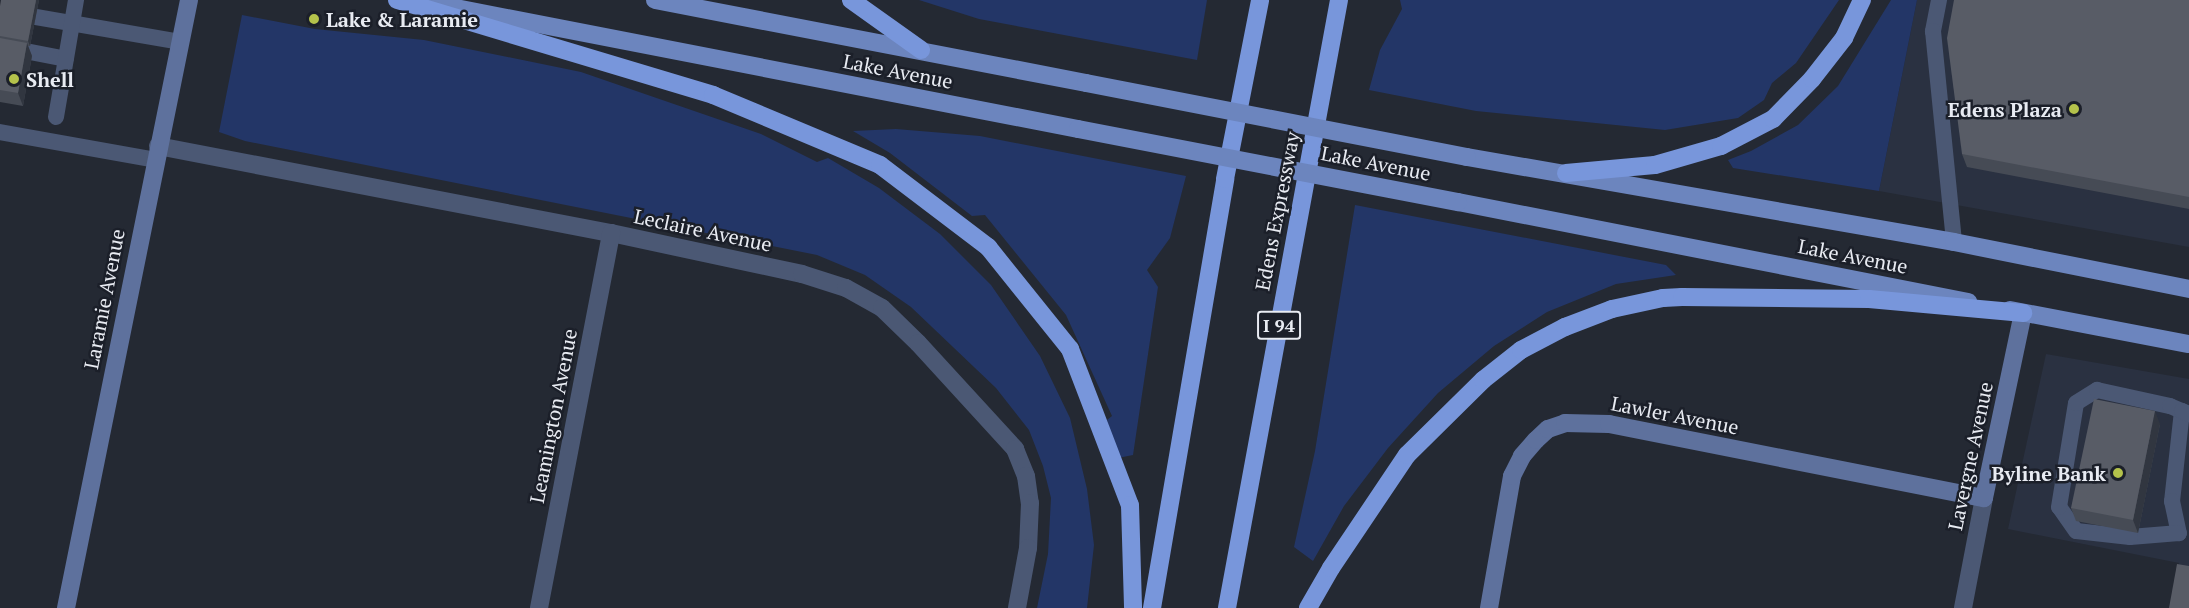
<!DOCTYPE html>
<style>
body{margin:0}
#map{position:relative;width:2189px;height:608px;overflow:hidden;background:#242933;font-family:"PT Serif",serif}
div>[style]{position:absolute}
.built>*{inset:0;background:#2a3141}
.green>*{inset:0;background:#233667}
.lane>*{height:16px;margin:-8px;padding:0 8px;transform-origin:8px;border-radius:8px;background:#4b5874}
.street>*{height:18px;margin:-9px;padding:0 9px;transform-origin:9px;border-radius:9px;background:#4b5874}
.secondary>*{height:18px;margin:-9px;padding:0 9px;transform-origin:9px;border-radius:9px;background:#5e719d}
.primary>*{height:18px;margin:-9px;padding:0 9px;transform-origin:9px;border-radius:9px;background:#6c85be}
.highway>*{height:18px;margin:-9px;padding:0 9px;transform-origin:9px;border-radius:9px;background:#7896db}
.primary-bridge>*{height:18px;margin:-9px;padding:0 9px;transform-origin:9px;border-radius:9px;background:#6c85be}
.wall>*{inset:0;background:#464b55}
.shaded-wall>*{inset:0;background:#313640}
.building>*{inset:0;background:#585c66}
.dots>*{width:16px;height:16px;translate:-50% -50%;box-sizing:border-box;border:3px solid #1b1f29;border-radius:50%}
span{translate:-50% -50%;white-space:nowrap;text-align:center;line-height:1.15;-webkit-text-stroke:5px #1b1f29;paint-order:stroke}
.shield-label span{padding:2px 4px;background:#1b1f29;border:2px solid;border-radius:4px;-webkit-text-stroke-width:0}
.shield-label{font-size:18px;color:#e8ebf2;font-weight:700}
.poi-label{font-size:20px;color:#e8ebf2;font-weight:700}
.left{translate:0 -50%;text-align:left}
.right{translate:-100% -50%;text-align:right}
.street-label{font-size:20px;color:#e8ebf2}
</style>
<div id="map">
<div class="built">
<div style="clip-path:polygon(1917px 0,2189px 0,2189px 247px,1879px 191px)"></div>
<div style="clip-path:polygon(2046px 354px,2189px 379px,2189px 608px,2170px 608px,2179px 563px,2008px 529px)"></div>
</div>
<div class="green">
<div style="clip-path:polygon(919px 0,1207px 0,1197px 60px,979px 19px)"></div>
<div style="clip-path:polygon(1400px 0,1839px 0,1796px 63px,1772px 83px,1764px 100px,1738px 118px,1665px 130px,1476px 111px,1369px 90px,1380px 50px,1402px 9px)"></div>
<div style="clip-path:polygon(1891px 0,1917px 0,1879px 191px,1733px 168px,1728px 160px,1751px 151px,1798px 125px,1838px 86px)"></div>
<div style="clip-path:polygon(242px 15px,315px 29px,424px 40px,581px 72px,761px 134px,817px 162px,828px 158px,879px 188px,940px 234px,991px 285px,1040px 356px,1070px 418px,1087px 489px,1094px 545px,1087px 608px,1037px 608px,1048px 554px,1051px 498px,1043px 466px,1029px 430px,996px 388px,911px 307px,865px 275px,817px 255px,245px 141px,219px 132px)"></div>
<div style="clip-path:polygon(896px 129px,980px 136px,1186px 176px,1170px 238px,1147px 270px,1158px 287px,1133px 455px,1118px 458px,1107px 420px,1112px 416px,1066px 315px,985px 215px,972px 216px,890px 153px,853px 131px)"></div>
<div style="clip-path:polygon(1355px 205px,1666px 265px,1676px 275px,1616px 284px,1547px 312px,1494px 346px,1438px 393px,1388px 448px,1344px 506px,1313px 561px,1294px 547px,1315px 451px)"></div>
</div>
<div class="lane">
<div style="left:1939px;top:0;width:32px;rotate:101deg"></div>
<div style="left:1933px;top:31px;width:212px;rotate:84.3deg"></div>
<div style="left:36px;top:17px;width:146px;rotate:9.8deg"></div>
<div style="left:0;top:46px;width:67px;rotate:11.1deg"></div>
<div style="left:56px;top:117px;width:119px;rotate:-80.3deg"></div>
<div style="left:0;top:132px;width:158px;rotate:10.2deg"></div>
<div style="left:2182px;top:411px;width:91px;rotate:96.3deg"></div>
<div style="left:2172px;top:501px;width:33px;rotate:78deg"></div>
<div style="left:2179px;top:533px;width:49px;rotate:175.3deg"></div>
<div style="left:2130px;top:537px;width:54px;rotate:-173.7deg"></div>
<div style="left:2076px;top:531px;width:29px;rotate:-125deg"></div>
<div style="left:2059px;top:507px;width:105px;rotate:-80.7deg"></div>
<div style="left:2076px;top:403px;width:25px;rotate:-32deg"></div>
<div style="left:2097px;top:390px;width:75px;rotate:12.4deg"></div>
<div style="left:2170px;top:406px;width:13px;rotate:23deg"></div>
<div style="left:2182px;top:411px;width:8px;rotate:23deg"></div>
</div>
<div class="street">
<div style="left:158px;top:146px;width:461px;rotate:10.9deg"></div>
<div style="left:611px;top:233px;width:195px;rotate:12.1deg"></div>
<div style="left:802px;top:274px;width:46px;rotate:17.7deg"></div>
<div style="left:846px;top:288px;width:41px;rotate:29.1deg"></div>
<div style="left:882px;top:308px;width:50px;rotate:44.2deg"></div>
<div style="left:918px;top:343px;width:144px;rotate:47.5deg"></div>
<div style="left:1015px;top:449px;width:29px;rotate:68deg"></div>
<div style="left:1026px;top:476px;width:27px;rotate:82deg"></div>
<div style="left:1030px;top:503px;width:45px;rotate:92.5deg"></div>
<div style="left:1028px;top:548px;width:61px;rotate:100.4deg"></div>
<div style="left:539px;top:608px;width:382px;rotate:-79.1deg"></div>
<div style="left:1963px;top:608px;width:112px;rotate:-79.2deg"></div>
</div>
<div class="secondary">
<div style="left:66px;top:608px;width:620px;rotate:-78.56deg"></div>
<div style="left:1489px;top:608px;width:134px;rotate:-80.1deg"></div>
<div style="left:1512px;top:476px;width:22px;rotate:-63deg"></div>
<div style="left:1522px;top:456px;width:21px;rotate:-49deg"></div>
<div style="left:1536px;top:440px;width:16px;rotate:-43deg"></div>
<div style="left:1548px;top:429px;width:18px;rotate:-19deg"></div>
<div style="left:1565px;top:423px;width:44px;rotate:1.3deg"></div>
<div style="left:1609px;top:424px;width:382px;rotate:11.2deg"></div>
<div style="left:1984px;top:498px;width:189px;rotate:-78.1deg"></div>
</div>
<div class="primary">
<div style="left:655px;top:0;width:439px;rotate:10.9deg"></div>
<div style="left:435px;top:4px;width:655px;rotate:11deg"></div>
<div style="left:1467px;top:157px;width:494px;rotate:9.9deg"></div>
<div style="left:1954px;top:242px;width:240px;rotate:11.3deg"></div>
<div style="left:1458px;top:202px;width:520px;rotate:11.09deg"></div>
<div style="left:2010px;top:310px;width:182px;rotate:10.8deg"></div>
</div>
<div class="highway">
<div style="left:397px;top:0;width:330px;rotate:16.7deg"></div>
<div style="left:713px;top:95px;width:181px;rotate:22.7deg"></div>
<div style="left:880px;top:165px;width:136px;rotate:37.2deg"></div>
<div style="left:988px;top:247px;width:131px;rotate:51.2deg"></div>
<div style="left:1070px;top:349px;width:167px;rotate:69deg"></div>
<div style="left:1130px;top:505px;width:103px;rotate:88.3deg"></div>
<div style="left:851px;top:0;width:86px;rotate:35.5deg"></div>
<div style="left:1566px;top:173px;width:89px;rotate:-5.1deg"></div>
<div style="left:1655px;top:165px;width:69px;rotate:-16.1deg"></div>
<div style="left:1721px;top:146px;width:59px;rotate:-27.4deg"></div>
<div style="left:1773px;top:119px;width:56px;rotate:-45.7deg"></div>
<div style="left:1812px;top:79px;width:52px;rotate:-52deg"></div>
<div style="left:1844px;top:38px;width:42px;rotate:-64.7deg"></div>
<div style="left:1152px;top:608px;width:435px;rotate:-80.3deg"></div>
<div style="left:1225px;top:179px;width:182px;rotate:-78.9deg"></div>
<div style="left:1227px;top:608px;width:618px;rotate:-79.56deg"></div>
<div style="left:1308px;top:608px;width:46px;rotate:-60.1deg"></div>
<div style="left:1331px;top:568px;width:136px;rotate:-56.1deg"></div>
<div style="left:1407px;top:455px;width:107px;rotate:-44.6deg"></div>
<div style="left:1483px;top:380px;width:48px;rotate:-38.3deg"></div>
<div style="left:1521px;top:350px;width:50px;rotate:-27.6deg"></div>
<div style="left:1565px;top:327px;width:50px;rotate:-21deg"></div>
<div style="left:1612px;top:309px;width:52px;rotate:-12.2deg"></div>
<div style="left:1663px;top:298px;width:19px;rotate:-3deg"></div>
<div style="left:1682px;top:297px;width:187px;rotate:0.6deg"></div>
<div style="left:1869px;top:299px;width:155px;rotate:5.2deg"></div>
</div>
<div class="primary-bridge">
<div style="left:1086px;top:83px;width:388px;rotate:11deg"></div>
<div style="left:1078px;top:129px;width:387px;rotate:10.9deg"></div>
</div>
<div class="wall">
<div style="clip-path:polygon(39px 0,30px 46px,28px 46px,32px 56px,23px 106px,0 102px,0 6px)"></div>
<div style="clip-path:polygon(2189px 0,2189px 209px,1967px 167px,1962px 154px)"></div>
<div style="clip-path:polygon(2160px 424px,2138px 533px,2076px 521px,2071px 508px)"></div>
</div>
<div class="shaded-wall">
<div style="clip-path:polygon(36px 0,39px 0,30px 46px,28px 41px)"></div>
<div style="clip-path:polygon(27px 43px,32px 56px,23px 106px,18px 93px)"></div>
<div style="clip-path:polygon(2155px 411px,2160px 424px,2138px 533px,2133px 520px)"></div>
</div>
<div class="building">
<div style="clip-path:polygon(1px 0,36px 0,28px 41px,0 36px,0 6px)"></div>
<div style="clip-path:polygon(1954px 0,2189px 0,2189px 197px,1962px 154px,1947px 38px)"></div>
<div style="clip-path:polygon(0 38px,27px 43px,18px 93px,0 90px)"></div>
<div style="clip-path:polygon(2094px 399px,2155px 411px,2133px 520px,2071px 508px)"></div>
<div style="clip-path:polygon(2177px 564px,2189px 566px,2189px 608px,2169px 608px)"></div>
</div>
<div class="dots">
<div style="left:314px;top:19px;background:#b4c24b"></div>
<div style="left:14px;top:79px;background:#b4c24b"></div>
<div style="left:2074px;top:109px;background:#b4c24b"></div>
<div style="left:2118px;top:473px;background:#b4c24b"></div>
</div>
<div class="shield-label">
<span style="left:1279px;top:325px">I 94</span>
</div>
<div class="poi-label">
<span class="left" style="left:326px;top:19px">Lake &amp; Laramie</span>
<span class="left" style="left:26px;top:79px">Shell</span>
<span class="right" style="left:2062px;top:109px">Edens Plaza</span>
<span class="right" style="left:2106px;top:473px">Byline Bank</span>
</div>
<div class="street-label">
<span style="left:898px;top:71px;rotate:11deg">Lake Avenue</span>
<span style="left:1376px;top:163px;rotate:11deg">Lake Avenue</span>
<span style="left:1277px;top:211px;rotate:-79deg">Edens Expressway</span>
<span style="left:703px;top:230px;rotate:12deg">Leclaire Avenue</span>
<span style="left:1853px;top:256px;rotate:11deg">Lake Avenue</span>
<span style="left:104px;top:299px;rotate:-79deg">Laramie Avenue</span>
<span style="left:1675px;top:415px;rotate:11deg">Lawler Avenue</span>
<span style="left:553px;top:416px;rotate:-79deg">Leamington Avenue</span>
<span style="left:1970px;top:456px;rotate:-78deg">Lavergne Avenue</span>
</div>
</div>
